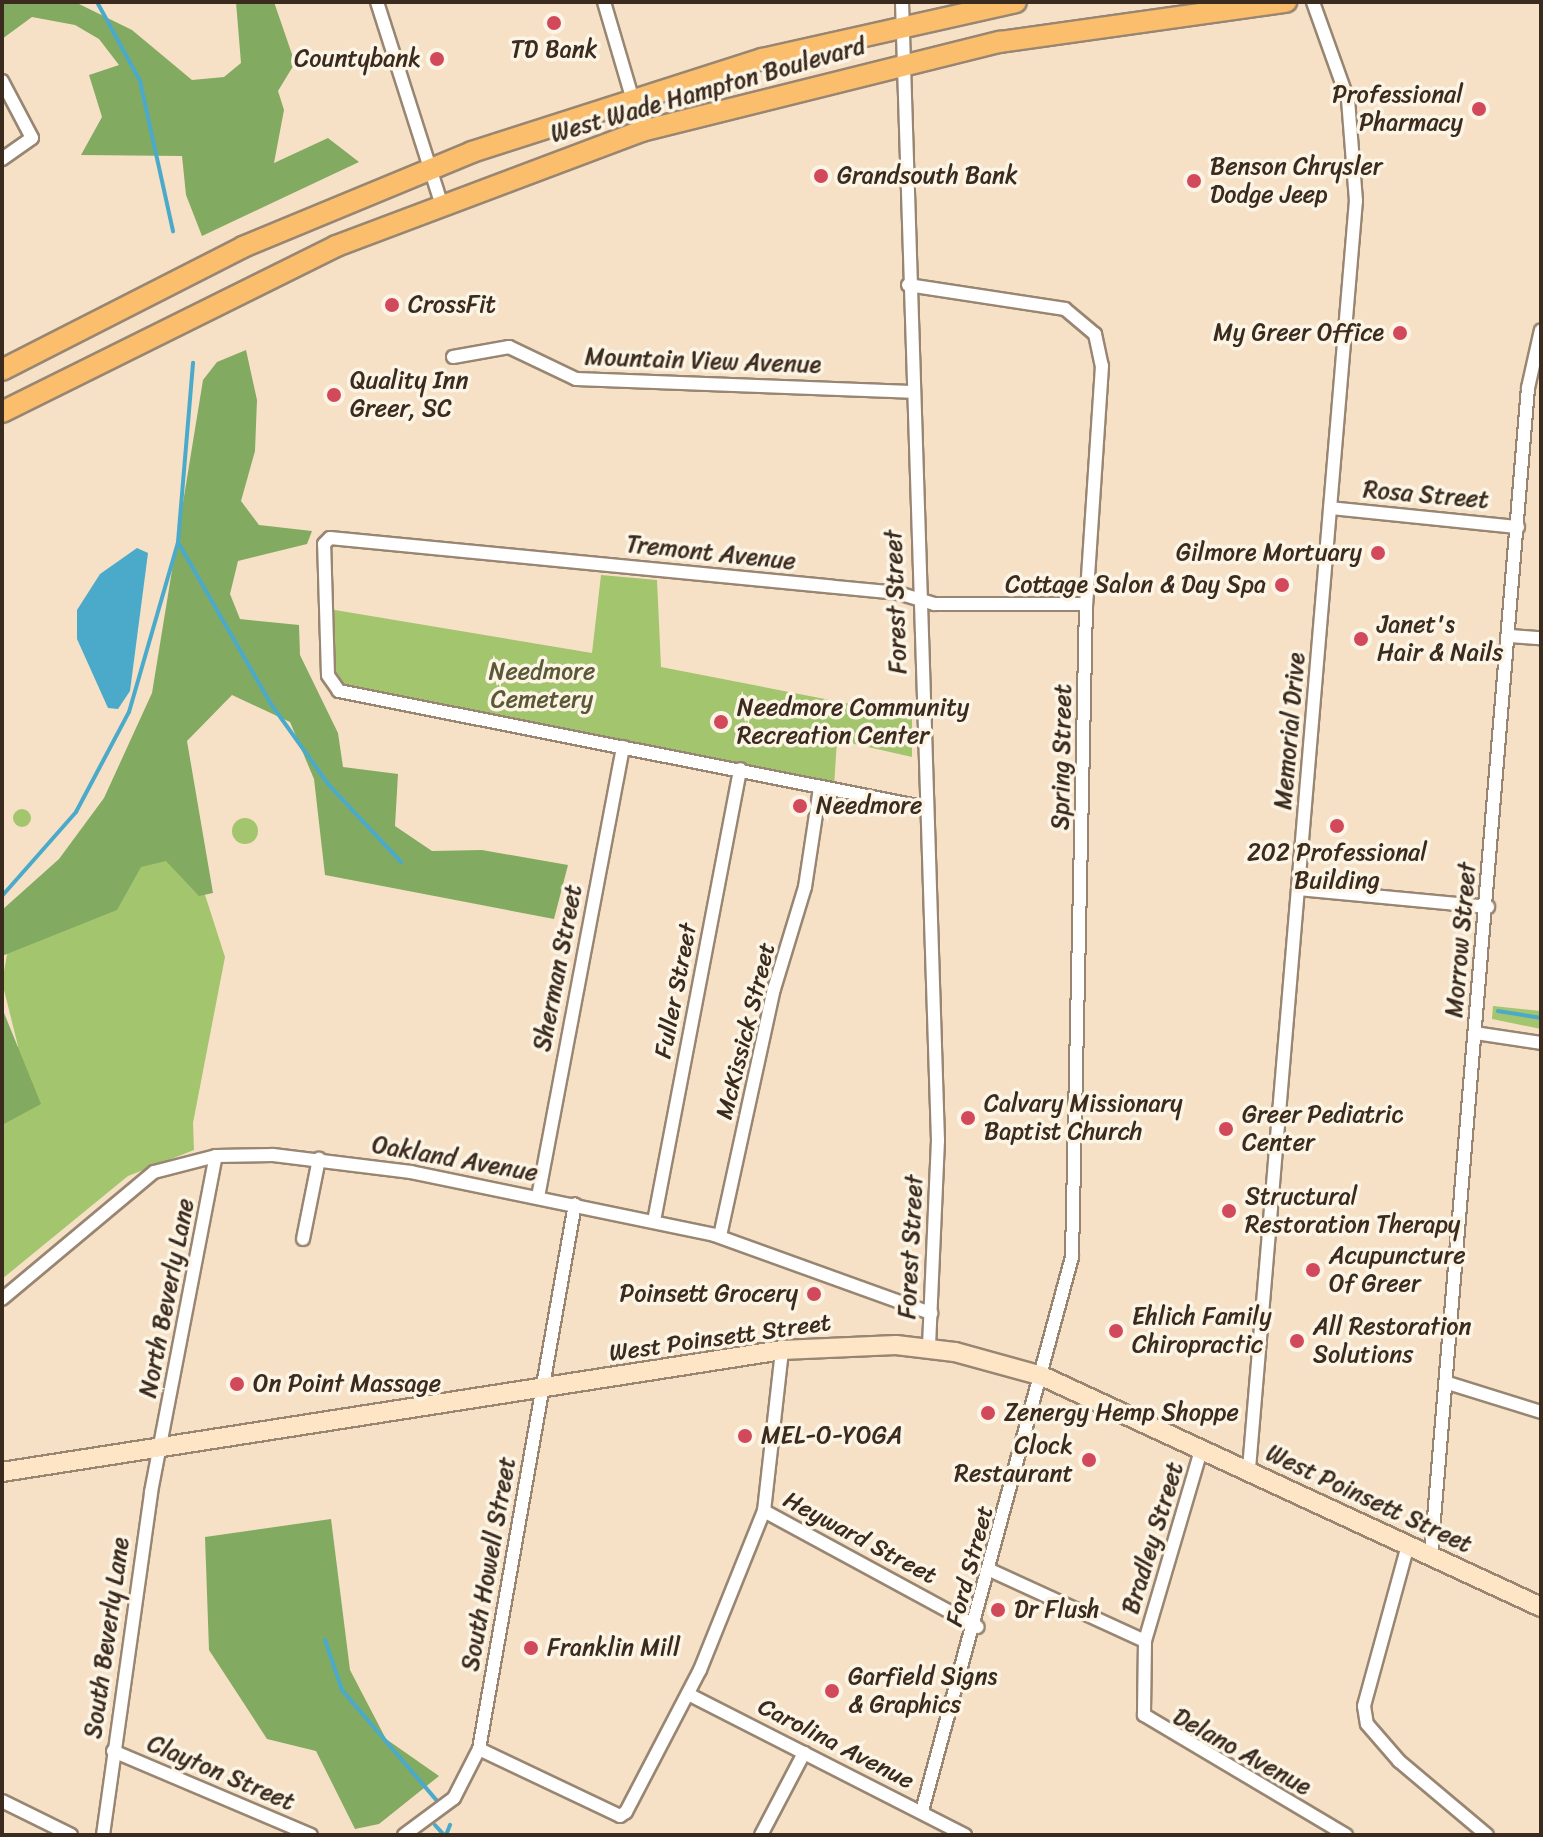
<!DOCTYPE html>
<style>
body{margin:0}
#map{position:relative;width:1543px;height:1837px;overflow:hidden;background:#f6e1c7;font-family:Sriracha,sans-serif}
div>[style]{position:absolute}
.green>*{inset:0;background:#a3c56e}
.round{border-radius:50%}
.forest>*{inset:0;background:#82aa61}
.water>*{inset:0;background:#4baaca}
.stream>*{height:4px;margin:-2px;padding:0 2px;transform-origin:2px;border-radius:2px;background:#4baaca}
.roads{filter:drop-shadow(2px 0 #988672) drop-shadow(-2px 0 #988672) drop-shadow(0 2px #988672) drop-shadow(0 -2px #988672)}
.minor>*{height:12px;margin:-6px;padding:0 6px;transform-origin:6px;border-radius:6px;background:#fff}
.secondary>*{height:18px;margin:-9px;padding:0 9px;transform-origin:9px;border-radius:9px;background:#fde5c5}
.primary>*{height:20px;margin:-10px;padding:0 10px;transform-origin:10px;border-radius:10px;background:#fabe6d}
.dots>*{width:22px;height:22px;translate:-50% -50%;box-sizing:border-box;border:4px solid #fcf5e5;border-radius:50%}
span{translate:-50% -50%;white-space:nowrap;text-align:center;line-height:1.15;-webkit-text-stroke:7px #fcf5e5;paint-order:stroke}
.poi-label{font-size:24px;color:#3b2a1e}
.right{translate:-100% -50%;text-align:right}
.left{translate:0 -50%;text-align:left}
.street-label{font-size:24px;color:#3b2a1e}
.park-label{font-size:24px;color:#5a5836}
.frame{position:absolute;inset:0;border:4px solid #3b2a1e;pointer-events:none}
</style>
<div id="map">
<div class="green">
<div style="clip-path:polygon(601px 575px,657px 580px,661px 667px,912px 716px,912px 757px,837px 740px,834px 787px,339px 686px,335px 679px,329px 609px,592px 653px)"></div>
<div class="round" style="left:13px;top:809px;width:18px;height:18px"></div>
<div style="clip-path:polygon(180px 817px,225px 957px,193px 1123px,194px 1150px,128px 1176px,2px 1279px,2px 1061px,18px 1046px,2px 982px,10px 938px)"></div>
<div class="round" style="left:232px;top:818px;width:26px;height:26px"></div>
<div style="clip-path:polygon(1493px 1006px,1541px 1011px,1541px 1029px,1492px 1019px)"></div>
</div>
<div class="forest">
<div style="clip-path:polygon(2px 2px,75px 2px,132px 30px,192px 80px,224px 77px,241px 63px,236px 2px,274px 2px,295px 63px,278px 91px,284px 110px,274px 163px,328px 138px,359px 162px,202px 236px,186px 195px,182px 156px,81px 155px,102px 117px,89px 75px,119px 65px,99px 39px,75px 25px,32px 17px,2px 39px)"></div>
<div style="clip-path:polygon(246px 350px,257px 400px,255px 451px,241px 501px,259px 525px,312px 531px,307px 544px,238px 561px,230px 594px,240px 619px,299px 625px,300px 655px,338px 733px,343px 767px,398px 774px,395px 826px,432px 851px,482px 850px,568px 865px,554px 919px,325px 875px,314px 779px,290px 722px,232px 695px,187px 741px,213px 893px,199px 896px,166px 861px,141px 867px,117px 910px,2px 956px,2px 910px,59px 859px,104px 798px,152px 693px,203px 380px,217px 362px)"></div>
<div style="clip-path:polygon(2px 1008px,41px 1104px,2px 1125px)"></div>
<div style="clip-path:polygon(331px 1519px,350px 1670px,386px 1739px,439px 1776px,379px 1824px,355px 1829px,316px 1751px,267px 1739px,209px 1650px,205px 1537px)"></div>
</div>
<div class="water">
<div style="clip-path:polygon(137px 548px,148px 553px,130px 691px,118px 709px,108px 708px,77px 639px,77px 610px,100px 574px)"></div>
</div>
<div class="stream">
<div style="left:97px;top:2px;width:90px;rotate:61.4deg"></div>
<div style="left:140px;top:81px;width:154px;rotate:77.6deg"></div>
<div style="left:179px;top:544px;width:185px;rotate:60.1deg"></div>
<div style="left:271px;top:704px;width:98px;rotate:54.5deg"></div>
<div style="left:328px;top:784px;width:107px;rotate:46.9deg"></div>
<div style="left:2px;top:896px;width:112px;rotate:-48.6deg"></div>
<div style="left:76px;top:812px;width:113px;rotate:-62.1deg"></div>
<div style="left:129px;top:712px;width:177px;rotate:-73.9deg"></div>
<div style="left:178px;top:542px;width:180px;rotate:-85.2deg"></div>
<div style="left:1498px;top:1011px;width:44px;rotate:9.2deg"></div>
<div style="left:325px;top:1640px;width:53px;rotate:71.2deg"></div>
<div style="left:342px;top:1690px;width:149px;rotate:49.4deg"></div>
<div style="left:435px;top:1825px;width:13px;rotate:48deg"></div>
<div style="left:446px;top:1835px;width:11px;rotate:-68deg"></div>
</div>
<div class="roads">
<div class="minor">
<div style="left:377px;top:2px;width:211px;rotate:72.3deg"></div>
<div style="left:604px;top:2px;width:134px;rotate:73.6deg"></div>
<div style="left:902px;top:2px;width:1139px;rotate:88.19deg"></div>
<div style="left:938px;top:1140px;width:209px;rotate:92.5deg"></div>
<div style="left:2px;top:81px;width:64px;rotate:62.2deg"></div>
<div style="left:32px;top:138px;width:37px;rotate:145deg"></div>
<div style="left:908px;top:285px;width:159px;rotate:8.7deg"></div>
<div style="left:1065px;top:309px;width:39px;rotate:40deg"></div>
<div style="left:1095px;top:334px;width:33px;rotate:78deg"></div>
<div style="left:1102px;top:366px;width:239px;rotate:93.8deg"></div>
<div style="left:1086px;top:604px;width:653px;rotate:91.23deg"></div>
<div style="left:1072px;top:1257px;width:574px;rotate:105.15deg"></div>
<div style="left:453px;top:357px;width:57px;rotate:-10.1deg"></div>
<div style="left:509px;top:347px;width:74px;rotate:25.5deg"></div>
<div style="left:576px;top:379px;width:336px;rotate:2.2deg"></div>
<div style="left:1330px;top:508px;width:189px;rotate:5.8deg"></div>
<div style="left:1509px;top:636px;width:32px;rotate:4deg"></div>
<div style="left:927px;top:808px;width:600px;rotate:-168.75deg"></div>
<div style="left:339px;top:691px;width:19px;rotate:-125deg"></div>
<div style="left:328px;top:675px;width:131px;rotate:-91.7deg"></div>
<div style="left:324px;top:544px;width:8px;rotate:-45deg"></div>
<div style="left:330px;top:538px;width:571px;rotate:5.53deg"></div>
<div style="left:898px;top:593px;width:38px;rotate:17deg"></div>
<div style="left:934px;top:604px;width:152px"></div>
<div style="left:1299px;top:889px;width:190px;rotate:5.4deg"></div>
<div style="left:1475px;top:1033px;width:67px;rotate:8.6deg"></div>
<div style="left:538px;top:1197px;width:458px;rotate:-79.3deg"></div>
<div style="left:654px;top:1221px;width:460px;rotate:-79.2deg"></div>
<div style="left:720px;top:1236px;width:253px;rotate:-77.7deg"></div>
<div style="left:774px;top:989px;width:107px;rotate:-73.1deg"></div>
<div style="left:805px;top:887px;width:100px;rotate:-81.4deg"></div>
<div style="left:303px;top:1239px;width:82px;rotate:-78.7deg"></div>
<div style="left:2px;top:1299px;width:198px;rotate:-39.9deg"></div>
<div style="left:154px;top:1172px;width:64px;rotate:-14.5deg"></div>
<div style="left:216px;top:1156px;width:57px;rotate:-1deg"></div>
<div style="left:273px;top:1155px;width:139px;rotate:7deg"></div>
<div style="left:411px;top:1172px;width:309px;rotate:11.7deg"></div>
<div style="left:714px;top:1235px;width:231px;rotate:19.8deg"></div>
<div style="left:1448px;top:1383px;width:97px;rotate:17.3deg"></div>
<div style="left:1202px;top:1447px;width:202px;rotate:106.4deg"></div>
<div style="left:1145px;top:1641px;width:74px;rotate:90.8deg"></div>
<div style="left:1144px;top:1715px;width:235px;rotate:30.7deg"></div>
<div style="left:1249px;top:1469px;width:1273px;rotate:-85.18deg"></div>
<div style="left:1356px;top:201px;width:101px;rotate:-94.5deg"></div>
<div style="left:1348px;top:100px;width:104px;rotate:-109.7deg"></div>
<div style="left:764px;top:1511px;width:243px;rotate:28.5deg"></div>
<div style="left:1408px;top:1545px;width:167px;rotate:105.3deg"></div>
<div style="left:1364px;top:1706px;width:18px;rotate:81deg"></div>
<div style="left:1367px;top:1724px;width:49px;rotate:49.1deg"></div>
<div style="left:1399px;top:1761px;width:115px;rotate:40.1deg"></div>
<div style="left:1431px;top:1555px;width:1171px;rotate:-85.25deg"></div>
<div style="left:1528px;top:388px;width:59px;rotate:-77.4deg"></div>
<div style="left:992px;top:1571px;width:168px;rotate:24.6deg"></div>
<div style="left:688px;top:1694px;width:311px;rotate:27deg"></div>
<div style="left:479px;top:1749px;width:156px;rotate:25.4deg"></div>
<div style="left:620px;top:1816px;width:7px;rotate:-34deg"></div>
<div style="left:626px;top:1812px;width:160px;rotate:-62.5deg"></div>
<div style="left:700px;top:1670px;width:171px;rotate:-68.1deg"></div>
<div style="left:764px;top:1511px;width:162px;rotate:-83.6deg"></div>
<div style="left:113px;top:1751px;width:215px;rotate:23deg"></div>
<div style="left:2px;top:1801px;width:77px;rotate:26.2deg"></div>
<div style="left:103px;top:1835px;width:346px;rotate:-82deg"></div>
<div style="left:151px;top:1492px;width:342px;rotate:-79.1deg"></div>
<div style="left:404px;top:1835px;width:62px;rotate:-36.5deg"></div>
<div style="left:454px;top:1798px;width:55px;rotate:-63deg"></div>
<div style="left:479px;top:1749px;width:553px;rotate:-80.01deg"></div>
<div style="left:761px;top:1835px;width:93px;rotate:-62.3deg"></div>
</div>
<div class="secondary">
<div style="left:2px;top:1472px;width:789px;rotate:-8.89deg"></div>
<div style="left:782px;top:1350px;width:114px;rotate:-2.5deg"></div>
<div style="left:896px;top:1345px;width:59px;rotate:6.8deg"></div>
<div style="left:955px;top:1352px;width:90px;rotate:15.4deg"></div>
<div style="left:1042px;top:1376px;width:550px;rotate:24.84deg"></div>
</div>
<div class="primary">
<div style="left:2px;top:370px;width:271px;rotate:-27deg"></div>
<div style="left:243px;top:247px;width:248px;rotate:-22.5deg"></div>
<div style="left:472px;top:152px;width:305px;rotate:-17.8deg"></div>
<div style="left:762px;top:59px;width:260px;rotate:-12.6deg"></div>
<div style="left:2px;top:412px;width:373px;rotate:-26.4deg"></div>
<div style="left:336px;top:246px;width:327px;rotate:-20.6deg"></div>
<div style="left:642px;top:131px;width:369px;rotate:-14deg"></div>
<div style="left:1000px;top:42px;width:289px;rotate:-8deg"></div>
</div>
</div>
<div class="dots">
<div style="left:554px;top:23px;background:#d1495b"></div>
<div style="left:437px;top:59px;background:#d1495b"></div>
<div style="left:1479px;top:109px;background:#d1495b"></div>
<div style="left:821px;top:176px;background:#d1495b"></div>
<div style="left:1194px;top:181px;background:#d1495b"></div>
<div style="left:392px;top:305px;background:#d1495b"></div>
<div style="left:1400px;top:333px;background:#d1495b"></div>
<div style="left:334px;top:395px;background:#d1495b"></div>
<div style="left:1378px;top:553px;background:#d1495b"></div>
<div style="left:1282px;top:585px;background:#d1495b"></div>
<div style="left:1361px;top:639px;background:#d1495b"></div>
<div style="left:721px;top:722px;background:#d1495b"></div>
<div style="left:800px;top:806px;background:#d1495b"></div>
<div style="left:1337px;top:826px;background:#d1495b"></div>
<div style="left:968px;top:1118px;background:#d1495b"></div>
<div style="left:1226px;top:1129px;background:#d1495b"></div>
<div style="left:1229px;top:1211px;background:#d1495b"></div>
<div style="left:1313px;top:1270px;background:#d1495b"></div>
<div style="left:814px;top:1294px;background:#d1495b"></div>
<div style="left:1116px;top:1331px;background:#d1495b"></div>
<div style="left:1297px;top:1341px;background:#d1495b"></div>
<div style="left:237px;top:1384px;background:#d1495b"></div>
<div style="left:988px;top:1413px;background:#d1495b"></div>
<div style="left:745px;top:1436px;background:#d1495b"></div>
<div style="left:1089px;top:1460px;background:#d1495b"></div>
<div style="left:998px;top:1610px;background:#d1495b"></div>
<div style="left:531px;top:1648px;background:#d1495b"></div>
<div style="left:832px;top:1691px;background:#d1495b"></div>
</div>
<div class="poi-label">
<span style="left:554px;top:50px">TD Bank</span>
<span class="right" style="left:421px;top:59px">Countybank</span>
<span class="right" style="left:1463px;top:109px">Professional<br>Pharmacy</span>
<span class="left" style="left:1210px;top:181px">Benson Chrysler<br>Dodge Jeep</span>
<span class="left" style="left:837px;top:176px">Grandsouth Bank</span>
<span class="left" style="left:408px;top:305px">CrossFit</span>
<span class="right" style="left:1384px;top:333px">My Greer Office</span>
<span class="left" style="left:350px;top:395px">Quality Inn<br>Greer, SC</span>
<span class="right" style="left:1362px;top:553px">Gilmore Mortuary</span>
<span class="right" style="left:1266px;top:585px">Cottage Salon &amp; Day Spa</span>
<span class="left" style="left:1377px;top:639px">Janet's<br>Hair &amp; Nails</span>
<span class="left" style="left:737px;top:722px">Needmore Community<br>Recreation Center</span>
<span class="left" style="left:816px;top:806px">Needmore</span>
<span style="left:1337px;top:867px">202 Professional<br>Building</span>
<span class="left" style="left:984px;top:1118px">Calvary Missionary<br>Baptist Church</span>
<span class="left" style="left:1242px;top:1129px">Greer Pediatric<br>Center</span>
<span class="left" style="left:1245px;top:1211px">Structural<br>Restoration Therapy</span>
<span class="left" style="left:1329px;top:1270px">Acupuncture<br>Of Greer</span>
<span class="right" style="left:798px;top:1294px">Poinsett Grocery</span>
<span class="left" style="left:1132px;top:1331px">Ehlich Family<br>Chiropractic</span>
<span class="left" style="left:1313px;top:1341px">All Restoration<br>Solutions</span>
<span class="left" style="left:253px;top:1384px">On Point Massage</span>
<span class="left" style="left:1004px;top:1413px">Zenergy Hemp Shoppe</span>
<span class="left" style="left:761px;top:1436px">MEL-O-YOGA</span>
<span class="right" style="left:1073px;top:1460px">Clock<br>Restaurant</span>
<span class="left" style="left:1014px;top:1610px">Dr Flush</span>
<span class="left" style="left:547px;top:1648px">Franklin Mill</span>
<span class="left" style="left:848px;top:1691px">Garfield Signs<br>&amp; Graphics</span>
</div>
<div class="street-label">
<span style="left:708px;top:90px;rotate:-16deg">West Wade Hampton Boulevard</span>
<span style="left:703px;top:361px;rotate:2deg">Mountain View Avenue</span>
<span style="left:1426px;top:495px;rotate:5deg">Rosa Street</span>
<span style="left:711px;top:553px;rotate:6deg">Tremont Avenue</span>
<span style="left:896px;top:602px;rotate:-92deg">Forest Street</span>
<span style="left:1290px;top:731px;rotate:-85deg">Memorial Drive</span>
<span style="left:1062px;top:757px;rotate:-89deg">Spring Street</span>
<span style="left:1461px;top:940px;rotate:-85deg">Morrow Street</span>
<span style="left:558px;top:968px;rotate:-79deg">Sherman Street</span>
<span style="left:676px;top:991px;rotate:-79deg">Fuller Street</span>
<span style="left:746px;top:1031px;rotate:-76deg">McKissick Street</span>
<span style="left:455px;top:1159px;rotate:10deg">Oakland Avenue</span>
<span style="left:911px;top:1247px;rotate:-87deg">Forest Street</span>
<span style="left:167px;top:1298px;rotate:-79deg">North Beverly Lane</span>
<span style="left:720px;top:1338px;rotate:-8deg">West Poinsett Street</span>
<span style="left:1369px;top:1499px;rotate:25deg">West Poinsett Street</span>
<span style="left:860px;top:1538px;rotate:28deg">Heyward Street</span>
<span style="left:1153px;top:1538px;rotate:-73deg">Bradley Street</span>
<span style="left:489px;top:1564px;rotate:-80deg">South Howell Street</span>
<span style="left:970px;top:1566px;rotate:-75deg">Ford Street</span>
<span style="left:107px;top:1638px;rotate:-82deg">South Beverly Lane</span>
<span style="left:836px;top:1744px;rotate:27deg">Carolina Avenue</span>
<span style="left:1242px;top:1752px;rotate:29deg">Delano Avenue</span>
<span style="left:221px;top:1773px;rotate:23deg">Clayton Street</span>
</div>
<div class="park-label">
<span style="left:542px;top:686px">Needmore<br>Cemetery</span>
</div>
<div class="frame"></div>
</div>
